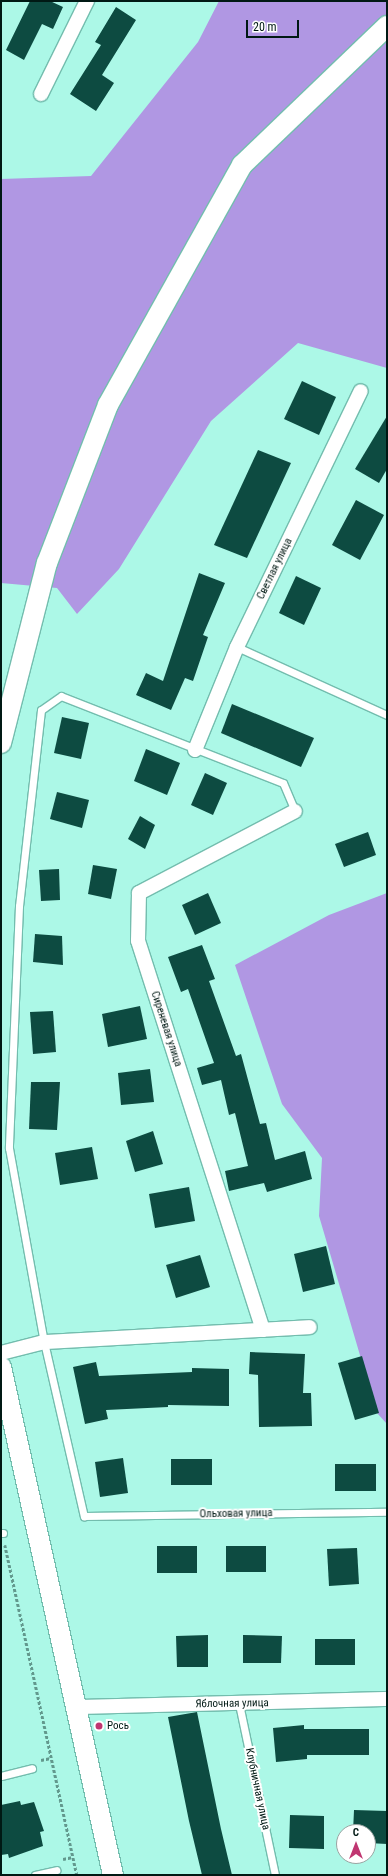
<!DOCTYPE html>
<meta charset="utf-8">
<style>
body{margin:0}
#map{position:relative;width:388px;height:1876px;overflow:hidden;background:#acf8e7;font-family:"Roboto Condensed",sans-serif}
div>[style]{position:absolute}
.forest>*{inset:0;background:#b097e3}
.building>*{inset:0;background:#0d4b41}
.path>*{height:2.5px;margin-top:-1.25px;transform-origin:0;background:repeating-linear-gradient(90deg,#62988d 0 3px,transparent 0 5px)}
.roads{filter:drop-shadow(1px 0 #73bdae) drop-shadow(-1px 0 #73bdae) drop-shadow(0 1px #73bdae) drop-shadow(0 -1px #73bdae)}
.lane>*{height:7px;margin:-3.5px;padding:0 3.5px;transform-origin:3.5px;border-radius:3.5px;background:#fff}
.street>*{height:14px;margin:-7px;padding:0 7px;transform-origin:7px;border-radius:7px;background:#fff}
.secondary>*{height:20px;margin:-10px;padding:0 10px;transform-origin:10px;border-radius:10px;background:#fff}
.dots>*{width:11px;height:11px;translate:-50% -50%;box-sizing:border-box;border:2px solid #fff;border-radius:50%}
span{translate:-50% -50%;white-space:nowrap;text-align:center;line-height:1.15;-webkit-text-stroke:4px #fff;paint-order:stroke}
.street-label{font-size:11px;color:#001914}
.poi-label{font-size:11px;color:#001914}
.left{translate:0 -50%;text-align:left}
.frame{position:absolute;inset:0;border:2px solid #001914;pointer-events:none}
.north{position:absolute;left:336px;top:1824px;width:40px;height:40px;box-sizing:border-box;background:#fff;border:1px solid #99a3a1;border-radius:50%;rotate:0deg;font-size:11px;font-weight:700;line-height:16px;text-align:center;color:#001914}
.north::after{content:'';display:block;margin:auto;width:14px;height:18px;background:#c03671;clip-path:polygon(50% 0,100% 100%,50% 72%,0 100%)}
.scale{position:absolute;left:246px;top:20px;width:53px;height:18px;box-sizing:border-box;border:2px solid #001914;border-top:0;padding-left:5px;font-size:12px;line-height:14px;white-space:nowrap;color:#001914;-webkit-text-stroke:3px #fff;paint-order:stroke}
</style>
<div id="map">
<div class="forest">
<div style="clip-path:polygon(219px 1px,387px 1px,387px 368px,298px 343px,211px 421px,119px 569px,77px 614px,57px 588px,1px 583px,1px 179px,91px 176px,198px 42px)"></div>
<div style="clip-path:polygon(387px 893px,387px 1424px,377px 1413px,319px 1216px,322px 1158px,282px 1104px,235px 965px,329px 915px)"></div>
</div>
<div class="building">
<div style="clip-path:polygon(30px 1px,50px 1px,63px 7px,53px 29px,42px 24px,24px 60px,6px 50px)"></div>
<div style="clip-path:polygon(116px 7px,136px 20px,102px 75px,114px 83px,96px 111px,70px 94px,101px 45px,95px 42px)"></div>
<div style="clip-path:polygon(302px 381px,336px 397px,319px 435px,284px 419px)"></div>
<div style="clip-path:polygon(387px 416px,387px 469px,379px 483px,355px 469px)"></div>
<div style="clip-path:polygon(258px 450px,291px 463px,247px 558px,214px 545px)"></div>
<div style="clip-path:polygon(356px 500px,384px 515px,360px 560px,332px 545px)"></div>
<div style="clip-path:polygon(199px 573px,225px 583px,203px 635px,208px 637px,193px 681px,185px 678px,171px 710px,136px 695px,146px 673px,163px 681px)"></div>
<div style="clip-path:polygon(296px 576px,321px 588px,304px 625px,279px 613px)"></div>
<div style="clip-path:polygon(232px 704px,314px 738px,301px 767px,221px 733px)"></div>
<div style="clip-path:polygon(62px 717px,89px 723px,81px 759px,54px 753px)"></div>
<div style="clip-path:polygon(146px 749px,180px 763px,167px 795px,134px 781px)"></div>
<div style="clip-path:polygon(205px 773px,227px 783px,213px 815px,191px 805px)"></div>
<div style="clip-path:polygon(57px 792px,89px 800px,82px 828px,50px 819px)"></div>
<div style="clip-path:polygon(140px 816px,155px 825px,145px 849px,128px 839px)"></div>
<div style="clip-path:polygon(368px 832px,376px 855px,344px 867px,335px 844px)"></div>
<div style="clip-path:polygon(93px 865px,117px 869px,111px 899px,88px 894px)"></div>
<div style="clip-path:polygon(59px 869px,60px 900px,41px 901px,39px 870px)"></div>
<div style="clip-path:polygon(208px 893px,221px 923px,195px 935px,182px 905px)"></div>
<div style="clip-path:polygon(35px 934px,62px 936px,63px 965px,33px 962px)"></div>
<div style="clip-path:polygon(202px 945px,215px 979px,209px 981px,236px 1056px,241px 1054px,260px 1124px,266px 1123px,275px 1160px,305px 1151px,312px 1179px,267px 1192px,264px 1183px,229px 1191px,225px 1171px,248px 1166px,235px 1113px,229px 1115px,221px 1080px,202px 1085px,197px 1068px,214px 1063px,188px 989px,181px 992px,168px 957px)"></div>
<div style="clip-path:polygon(140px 1006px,147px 1039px,108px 1047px,102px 1014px)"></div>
<div style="clip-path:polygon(53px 1011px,56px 1052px,33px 1054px,30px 1012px)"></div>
<div style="clip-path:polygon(150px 1069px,154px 1102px,121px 1105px,118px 1073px)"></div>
<div style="clip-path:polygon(31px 1082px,60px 1082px,57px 1130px,29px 1129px)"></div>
<div style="clip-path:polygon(153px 1131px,163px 1164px,135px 1172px,126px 1141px)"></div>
<div style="clip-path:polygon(92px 1147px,98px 1179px,60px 1185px,55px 1153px)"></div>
<div style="clip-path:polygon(189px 1187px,195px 1221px,155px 1228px,149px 1194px)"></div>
<div style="clip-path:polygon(326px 1246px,335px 1284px,303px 1292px,294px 1254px)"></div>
<div style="clip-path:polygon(200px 1255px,210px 1287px,176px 1298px,166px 1265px)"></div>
<div style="clip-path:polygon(250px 1352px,305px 1354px,303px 1393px,311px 1393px,312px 1426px,259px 1427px,258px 1375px,249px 1374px)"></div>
<div style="clip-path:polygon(362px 1356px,379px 1413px,355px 1420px,338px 1363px)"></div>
<div style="clip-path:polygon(96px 1362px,99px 1376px,192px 1372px,192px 1368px,229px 1369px,229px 1406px,168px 1405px,168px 1407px,106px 1410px,108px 1419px,85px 1424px,73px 1367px)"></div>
<div style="clip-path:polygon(123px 1458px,128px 1493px,100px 1497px,95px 1462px)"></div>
<div style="clip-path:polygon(171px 1459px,212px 1459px,212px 1485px,171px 1485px)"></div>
<div style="clip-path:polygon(335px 1464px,376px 1464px,376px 1491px,335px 1491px)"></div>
<div style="clip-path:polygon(157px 1546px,197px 1546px,197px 1573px,157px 1573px)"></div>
<div style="clip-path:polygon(226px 1546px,266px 1546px,266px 1572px,226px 1572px)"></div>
<div style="clip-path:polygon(357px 1548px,359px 1584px,329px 1586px,327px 1549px)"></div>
<div style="clip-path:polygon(208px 1635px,208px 1667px,177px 1667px,176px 1636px)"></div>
<div style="clip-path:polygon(243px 1635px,282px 1636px,281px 1663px,243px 1663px)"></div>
<div style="clip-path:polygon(315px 1639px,355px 1639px,355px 1665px,315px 1665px)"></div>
<div style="clip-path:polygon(197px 1712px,221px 1829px,232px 1875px,202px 1875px,189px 1821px,168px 1717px)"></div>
<div style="clip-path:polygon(304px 1725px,304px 1729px,369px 1729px,369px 1755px,307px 1755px,307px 1759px,276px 1762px,273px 1728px)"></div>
<div style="clip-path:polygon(20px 1801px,21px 1805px,34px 1802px,44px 1831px,40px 1832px,43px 1846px,9px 1858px,8px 1854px,1px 1855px,1px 1805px)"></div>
<div style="clip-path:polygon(354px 1810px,387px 1811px,387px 1844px,368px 1843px,368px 1832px,353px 1832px)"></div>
<div style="clip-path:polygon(290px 1815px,324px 1816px,324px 1849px,289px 1848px)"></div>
</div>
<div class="path">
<div style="left:5px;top:1545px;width:338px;rotate:77.7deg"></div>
<div style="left:41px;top:1760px;width:10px;rotate:-11deg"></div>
<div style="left:63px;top:1859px;width:10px;rotate:-11deg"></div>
</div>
<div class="roads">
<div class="lane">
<div style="left:237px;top:647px;width:165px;rotate:24.4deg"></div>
<div style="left:295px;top:811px;width:30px;rotate:-113deg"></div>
<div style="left:283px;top:783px;width:238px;rotate:-158.6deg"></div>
<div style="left:61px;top:696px;width:24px;rotate:145deg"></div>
<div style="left:41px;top:710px;width:197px;rotate:96.4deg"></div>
<div style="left:19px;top:906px;width:242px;rotate:92.4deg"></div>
<div style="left:9px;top:1148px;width:197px;rotate:79.8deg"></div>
<div style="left:44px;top:1342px;width:179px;rotate:77.1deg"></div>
<div style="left:84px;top:1516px;width:303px;rotate:-0.8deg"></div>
<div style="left:1px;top:1533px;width:2px"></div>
<div style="left:239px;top:1704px;width:175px;rotate:78.1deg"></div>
<div style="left:1px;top:1776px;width:32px;rotate:-14deg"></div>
<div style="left:35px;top:1875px;width:22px;rotate:-13deg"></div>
</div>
<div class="street">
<div style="left:41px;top:94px;width:104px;rotate:-63.7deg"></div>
<div style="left:195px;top:750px;width:111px;rotate:-67.8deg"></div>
<div style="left:237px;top:647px;width:284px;rotate:-64.2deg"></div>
<div style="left:263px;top:1330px;width:409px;rotate:-107.8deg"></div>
<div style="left:138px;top:941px;width:48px;rotate:-88.8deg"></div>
<div style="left:139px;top:893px;width:176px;rotate:-27.7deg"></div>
<div style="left:1px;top:1353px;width:44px;rotate:-14.3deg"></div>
<div style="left:44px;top:1342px;width:266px;rotate:-3.2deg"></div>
<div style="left:77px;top:1707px;width:310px;rotate:-1.5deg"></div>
</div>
<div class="secondary">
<div style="left:1px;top:743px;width:186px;rotate:-75.7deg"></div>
<div style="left:47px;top:563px;width:169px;rotate:-68.9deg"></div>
<div style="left:108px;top:405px;width:275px;rotate:-60.8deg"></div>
<div style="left:242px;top:165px;width:201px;rotate:-43.8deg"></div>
<div style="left:1px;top:1367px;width:520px;rotate:77.57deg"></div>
</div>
</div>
<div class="dots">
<div style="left:99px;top:1726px;background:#c03671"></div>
</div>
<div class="street-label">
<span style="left:275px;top:569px;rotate:-64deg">Светлая улица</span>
<span style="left:166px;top:1029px;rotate:72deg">Сиреневая улица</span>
<span style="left:236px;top:1514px;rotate:-1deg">Ольховая улица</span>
<span style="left:232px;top:1704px;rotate:-1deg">Яблочная улица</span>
<span style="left:257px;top:1789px;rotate:78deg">Клубничная улица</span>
</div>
<div class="poi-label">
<span class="left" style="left:107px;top:1726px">Рось</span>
</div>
<div class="frame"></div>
<div class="north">С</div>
<div class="scale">20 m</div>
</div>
